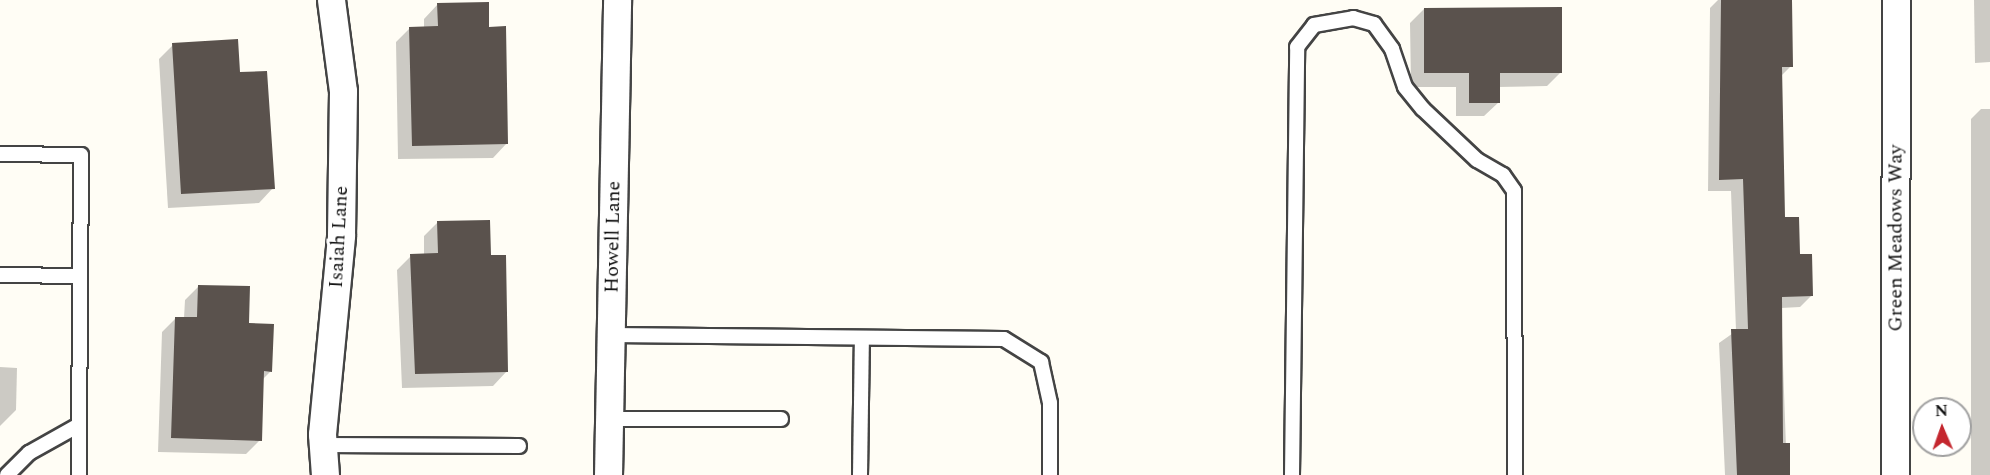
<!DOCTYPE html>
<style>
body{margin:0}
#map{position:relative;width:1990px;height:475px;overflow:hidden;background:#fffdf5;font-family:Spectral,serif}
div>[style]{position:absolute}
.shadow>*{inset:0;background:#0003}
.building>*{inset:0;background:#5a524d}
.roads{filter:drop-shadow(2px 0 #444) drop-shadow(-2px 0 #444) drop-shadow(0 2px #444) drop-shadow(0 -2px #444)}
.service>*{height:14px;margin:-7px;padding:0 7px;transform-origin:7px;border-radius:7px;background:#fff}
.minor>*{height:27px;margin:-13.5px;padding:0 13.5px;transform-origin:13.5px;border-radius:13.5px;background:#fff}
span{translate:-50% -50%;white-space:nowrap;text-align:center;line-height:1.15;-webkit-text-stroke:6px #fff;paint-order:stroke}
.street-label{font-size:20px;color:#111}
.north{position:absolute;left:1912px;top:397px;width:60px;height:60px;box-sizing:border-box;background:#fff;border:2px solid #a0a0a0;border-radius:50%;rotate:358deg;font-size:16px;font-weight:700;line-height:24px;text-align:center;color:#111}
.north::after{content:'';display:block;margin:auto;width:21px;height:27px;background:#c4262e;clip-path:polygon(50% 0,100% 100%,50% 72%,0 100%)}
</style>
<div id="map">
<div class="shadow">
<div style="clip-path:polygon(1718px 0,1790px 0,1791px 66px,1781px 76px,1783px 219px,1812px 295px,1800px 307px,1781px 308px,1787px 475px,1725px 475px,1719px 343px,1736px 331px,1731px 191px,1708px 191px,1710px 8px)"></div>
<div style="clip-path:polygon(1974px 0,1990px 0,1990px 62px,1975px 63px)"></div>
<div style="clip-path:polygon(438px 4px,488px 28px,507px 143px,493px 158px,398px 159px,396px 42px,410px 28px,424px 28px,424px 19px)"></div>
<div style="clip-path:polygon(1424px 9px,1561px 72px,1547px 86px,1498px 87px,1499px 102px,1484px 116px,1456px 116px,1456px 87px,1411px 87px,1410px 23px)"></div>
<div style="clip-path:polygon(173px 45px,239px 74px,273px 188px,259px 203px,168px 208px,159px 59px)"></div>
<div style="clip-path:polygon(1981px 109px,1990px 109px,1990px 475px,1971px 475px,1971px 119px)"></div>
<div style="clip-path:polygon(438px 222px,489px 256px,507px 371px,493px 386px,402px 388px,397px 270px,411px 256px,424px 255px,424px 236px)"></div>
<div style="clip-path:polygon(199px 286px,248px 325px,271px 371px,263px 379px,260px 440px,246px 454px,158px 452px,162px 332px,176px 318px,184px 318px,185px 300px)"></div>
<div style="clip-path:polygon(0 367px,17px 368px,16px 410px,0 426px)"></div>
</div>
<div class="building">
<div style="clip-path:polygon(1721px 0,1792px 0,1793px 67px,1782px 67px,1785px 217px,1799px 217px,1800px 254px,1812px 254px,1813px 296px,1782px 297px,1783px 443px,1790px 443px,1790px 475px,1737px 475px,1731px 329px,1748px 329px,1743px 179px,1719px 180px)"></div>
<div style="clip-path:polygon(489px 2px,489px 27px,506px 26px,508px 144px,412px 146px,409px 27px,438px 26px,437px 3px)"></div>
<div style="clip-path:polygon(1562px 7px,1562px 73px,1500px 73px,1500px 103px,1469px 103px,1469px 73px,1424px 73px,1424px 8px)"></div>
<div style="clip-path:polygon(238px 39px,240px 72px,267px 71px,275px 189px,181px 194px,172px 43px)"></div>
<div style="clip-path:polygon(490px 220px,491px 255px,506px 255px,508px 372px,415px 374px,410px 254px,438px 253px,437px 221px)"></div>
<div style="clip-path:polygon(198px 285px,250px 286px,249px 323px,274px 324px,272px 372px,264px 371px,262px 441px,171px 438px,175px 317px,197px 317px)"></div>
</div>
<div class="roads">
<div class="service">
<div style="left:0;top:154px;width:81px;rotate:0.7deg"></div>
<div style="left:81px;top:155px;width:320px;rotate:90.4deg"></div>
<div style="left:0;top:275px;width:80px;rotate:0.7deg"></div>
<div style="left:611px;top:335px;width:393px;rotate:0.6deg"></div>
<div style="left:1004px;top:339px;width:44px;rotate:31.9deg"></div>
<div style="left:1041px;top:362px;width:42px;rotate:77.6deg"></div>
<div style="left:1050px;top:403px;width:72px;rotate:90deg"></div>
<div style="left:609px;top:419px;width:172px"></div>
<div style="left:323px;top:445px;width:196px;rotate:0.3deg"></div>
<div style="left:7px;top:475px;width:31px;rotate:-45deg"></div>
<div style="left:29px;top:453px;width:57px;rotate:-29.2deg"></div>
<div style="left:860px;top:475px;width:137px;rotate:-89.2deg"></div>
<div style="left:1292px;top:475px;width:428px;rotate:-89.3deg"></div>
<div style="left:1297px;top:47px;width:28px;rotate:-52deg"></div>
<div style="left:1314px;top:25px;width:40px;rotate:-10deg"></div>
<div style="left:1353px;top:18px;width:22px;rotate:16deg"></div>
<div style="left:1374px;top:24px;width:31px;rotate:54deg"></div>
<div style="left:1392px;top:49px;width:40px;rotate:71.1deg"></div>
<div style="left:1405px;top:87px;width:28px;rotate:51deg"></div>
<div style="left:1423px;top:109px;width:74px;rotate:43.4deg"></div>
<div style="left:1477px;top:160px;width:30px;rotate:30deg"></div>
<div style="left:1503px;top:175px;width:19px;rotate:55deg"></div>
<div style="left:1514px;top:191px;width:284px;rotate:89.8deg"></div>
</div>
<div class="minor">
<div style="left:325px;top:475px;width:41px;rotate:-94.2deg"></div>
<div style="left:322px;top:434px;width:200px;rotate:-84.5deg"></div>
<div style="left:341px;top:235px;width:144px;rotate:-89.2deg"></div>
<div style="left:343px;top:91px;width:92px;rotate:-97.5deg"></div>
<div style="left:608px;top:475px;width:475px;rotate:-88.9deg"></div>
<div style="left:1895px;top:475px;width:475px;rotate:-89.9deg"></div>
</div>
</div>
<div class="street-label">
<span style="left:339px;top:237px;rotate:-87deg">Isaiah Lane</span>
<span style="left:613px;top:237px;rotate:-89deg">Howell Lane</span>
<span style="left:1896px;top:238px;rotate:-90deg">Green Meadows Way</span>
</div>
<div class="north">N</div>
</div>
